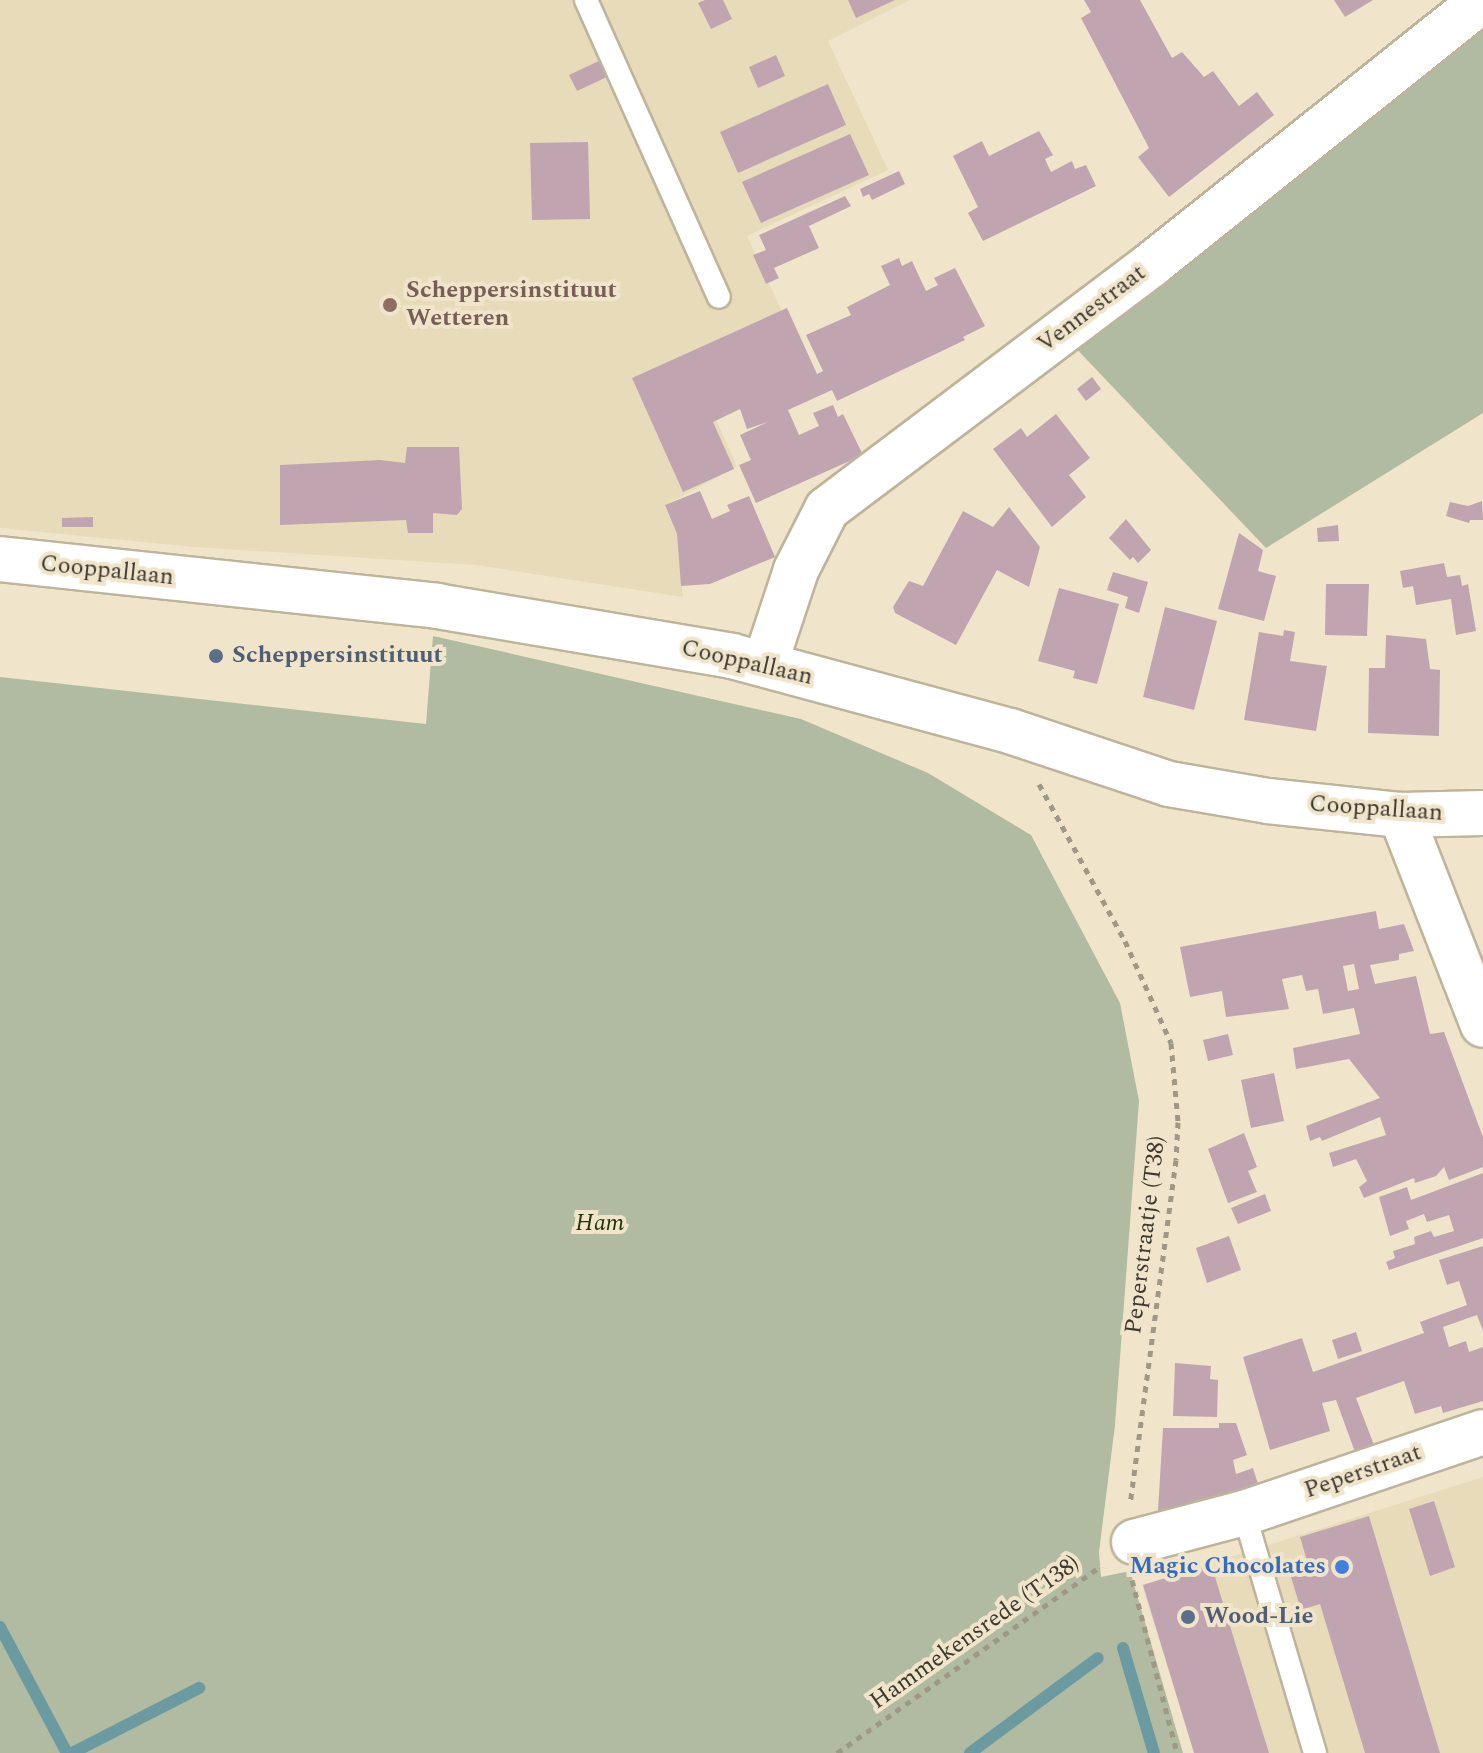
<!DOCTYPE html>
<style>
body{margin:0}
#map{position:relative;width:1483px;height:1753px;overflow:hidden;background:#f0e5cb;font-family:Spectral,serif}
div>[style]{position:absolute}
.built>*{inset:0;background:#e8dbba}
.green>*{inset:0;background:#b0bba1}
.stream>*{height:12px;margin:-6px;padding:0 6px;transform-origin:6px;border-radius:6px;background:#6b9ba1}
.building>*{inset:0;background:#c0a5b1}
.path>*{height:5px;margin-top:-2.5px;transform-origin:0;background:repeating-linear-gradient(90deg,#9f9885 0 6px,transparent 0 12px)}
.roads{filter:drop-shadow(2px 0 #beb49b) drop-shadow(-2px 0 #beb49b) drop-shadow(0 2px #beb49b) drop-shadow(0 -2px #beb49b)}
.service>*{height:22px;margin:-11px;padding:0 11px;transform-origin:11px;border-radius:11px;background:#fff}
.minor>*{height:44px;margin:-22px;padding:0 22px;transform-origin:22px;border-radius:22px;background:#fff}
.tertiary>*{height:44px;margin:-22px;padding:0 22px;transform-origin:22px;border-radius:22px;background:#fff}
.dots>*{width:22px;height:22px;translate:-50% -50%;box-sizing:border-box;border:4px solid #f0e5cb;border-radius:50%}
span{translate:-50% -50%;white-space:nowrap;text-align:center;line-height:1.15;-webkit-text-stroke:8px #f0e5cb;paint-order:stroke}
.education-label{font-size:24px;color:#785e54;font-weight:700}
.left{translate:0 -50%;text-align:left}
.street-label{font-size:24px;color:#3d392f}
.service-label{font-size:24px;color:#4e5e75;font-weight:700}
.park-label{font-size:24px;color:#263409;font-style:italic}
.shop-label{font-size:24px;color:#366cbe;font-weight:700}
.right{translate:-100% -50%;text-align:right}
</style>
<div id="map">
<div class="built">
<div style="clip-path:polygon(0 0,910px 0,828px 41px,888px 170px,747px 236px,811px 374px,715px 417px,737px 467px,665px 505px,677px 535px,683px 597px,476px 565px,194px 547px,0 528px)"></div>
<div style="clip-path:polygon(1483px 1477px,1483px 1753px,1194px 1753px,1142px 1585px)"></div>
</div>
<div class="green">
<div style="clip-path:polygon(1483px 18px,1483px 413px,1266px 548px,1069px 341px)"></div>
<div style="clip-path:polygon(433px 636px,801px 719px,928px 773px,1031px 835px,1120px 1003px,1139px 1101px,1115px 1425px,1099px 1552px,1101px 1577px,1130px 1571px,1183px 1753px,0 1753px,0 677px,426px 724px)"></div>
</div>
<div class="stream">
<div style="left:0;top:1627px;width:143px;rotate:62deg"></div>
<div style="left:1123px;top:1648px;width:109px;rotate:73.6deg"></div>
<div style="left:72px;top:1753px;width:143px;rotate:-27.1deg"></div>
<div style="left:970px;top:1753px;width:159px;rotate:-36.6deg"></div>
</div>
<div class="building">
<div style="clip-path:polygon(705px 0,723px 0,732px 19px,711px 29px,698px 3px)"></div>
<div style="clip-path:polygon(848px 0,895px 0,856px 18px)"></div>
<div style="clip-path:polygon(1084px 0,1140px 0,1172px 58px,1182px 52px,1204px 77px,1213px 71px,1239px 106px,1257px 92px,1274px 115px,1169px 197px,1138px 157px,1149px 148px,1081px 18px,1091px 12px)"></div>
<div style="clip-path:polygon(1334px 0,1373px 0,1345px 17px)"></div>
<div style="clip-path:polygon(776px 55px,785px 76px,758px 88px,749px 67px)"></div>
<div style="clip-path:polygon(601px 60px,609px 76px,577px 91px,569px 75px)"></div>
<div style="clip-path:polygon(828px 84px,846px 125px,738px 173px,720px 132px)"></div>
<div style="clip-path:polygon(1039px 131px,1053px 155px,1045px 159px,1051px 172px,1072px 161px,1075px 169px,1086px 165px,1096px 186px,983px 241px,968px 213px,978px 207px,953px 156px,982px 141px,989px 156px)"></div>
<div style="clip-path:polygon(850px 134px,869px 175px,761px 223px,742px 182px)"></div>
<div style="clip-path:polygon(588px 142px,590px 219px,532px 220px,530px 143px)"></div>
<div style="clip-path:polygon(899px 171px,905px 184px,872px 200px,869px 194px,863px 197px,860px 189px)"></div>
<div style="clip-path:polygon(845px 196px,851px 206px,809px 226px,819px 248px,774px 268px,779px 278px,766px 284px,753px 255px,766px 250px,759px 235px)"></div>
<div style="clip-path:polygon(899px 258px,902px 266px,912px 261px,926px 291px,938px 285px,934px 278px,955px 268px,985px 326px,963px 337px,965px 340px,837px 401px,832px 390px,788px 410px,799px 435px,819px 426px,813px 413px,833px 405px,838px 417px,843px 414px,863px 455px,756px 503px,739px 465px,751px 460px,740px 435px,768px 422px,747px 429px,740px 409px,713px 422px,734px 469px,683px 492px,632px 378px,787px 308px,817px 374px,823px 371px,806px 335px,851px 315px,847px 307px,890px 285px,881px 266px)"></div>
<div style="clip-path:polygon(1092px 377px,1101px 389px,1086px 401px,1077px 389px)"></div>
<div style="clip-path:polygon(1056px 414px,1090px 458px,1069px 475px,1086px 497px,1052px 527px,993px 449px,1021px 428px,1027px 437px)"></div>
<div style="clip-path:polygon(407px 447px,459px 447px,462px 509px,457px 515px,433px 513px,433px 533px,408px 533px,406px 520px,280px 525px,280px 465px,380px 460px,405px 463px)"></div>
<div style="clip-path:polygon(700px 491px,712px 519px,730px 511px,727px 505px,749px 496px,775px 557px,710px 584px,681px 586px,677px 534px,665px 505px)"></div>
<div style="clip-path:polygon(1482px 501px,1483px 520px,1470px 520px,1469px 523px,1446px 516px,1450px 502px,1468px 506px)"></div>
<div style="clip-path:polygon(1009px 507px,1040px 547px,1029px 587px,997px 570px,956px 645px,895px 613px,893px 607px,909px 581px,923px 586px,963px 511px,993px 527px)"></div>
<div style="clip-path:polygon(93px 517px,93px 527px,62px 527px,62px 518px)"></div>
<div style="clip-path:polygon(1126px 519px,1151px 550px,1138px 563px,1133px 557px,1130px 560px,1109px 538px)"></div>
<div style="clip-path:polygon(1338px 525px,1339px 541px,1318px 542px,1317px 528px)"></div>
<div style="clip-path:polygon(1239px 533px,1263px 550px,1258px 571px,1276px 576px,1264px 621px,1218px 609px)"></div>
<div style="clip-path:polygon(1444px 563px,1447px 577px,1460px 575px,1462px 586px,1468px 584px,1476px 631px,1456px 635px,1451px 599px,1416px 605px,1413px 586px,1403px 588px,1400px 571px)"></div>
<div style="clip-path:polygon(1113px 572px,1148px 582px,1139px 613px,1125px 608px,1128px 597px,1107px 590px)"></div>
<div style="clip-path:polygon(1326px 584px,1369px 584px,1367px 636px,1325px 635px)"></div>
<div style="clip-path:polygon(1059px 588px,1119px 604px,1097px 684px,1073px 678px,1075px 671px,1038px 661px)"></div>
<div style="clip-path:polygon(1165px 607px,1217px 621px,1194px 710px,1143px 697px)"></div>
<div style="clip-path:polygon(1284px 630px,1295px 632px,1290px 661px,1327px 666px,1316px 731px,1244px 720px,1259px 632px,1283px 636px)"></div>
<div style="clip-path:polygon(1386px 635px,1426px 639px,1430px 669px,1440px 670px,1439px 736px,1368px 733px,1369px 668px,1385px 668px)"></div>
<div style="clip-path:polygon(evenodd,1376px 911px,1379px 929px,1404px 924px,1414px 951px,1399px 954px,1399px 960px,1370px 965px,1375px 984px,1416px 976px,1430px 1034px,1444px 1032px,1483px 1137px,1483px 1167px,1449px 1180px,1444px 1167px,1436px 1176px,1415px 1183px,1414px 1178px,1364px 1198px,1359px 1187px,1367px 1181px,1356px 1159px,1333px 1167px,1329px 1153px,1386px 1135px,1380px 1117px,1322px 1141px,1320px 1137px,1310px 1141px,1306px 1126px,1380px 1098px,1349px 1059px,1296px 1069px,1293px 1048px,1360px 1034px,1354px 1008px,1323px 1014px,1318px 989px,1306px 991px,1302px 975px,1282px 979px,1289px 1009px,1226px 1017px,1222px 991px,1190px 997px,1180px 947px,1376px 911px,1354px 964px,1359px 989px,1348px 991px,1343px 966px,1354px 964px)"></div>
<div style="clip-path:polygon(1228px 1034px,1233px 1055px,1208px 1061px,1203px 1040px)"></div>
<div style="clip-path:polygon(1274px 1073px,1284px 1121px,1251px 1128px,1241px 1080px)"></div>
<div style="clip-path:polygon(1244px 1133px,1257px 1167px,1248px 1171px,1257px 1192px,1228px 1203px,1208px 1149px)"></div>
<div style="clip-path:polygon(1483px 1173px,1483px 1238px,1389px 1270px,1386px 1262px,1395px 1258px,1393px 1251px,1415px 1244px,1414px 1237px,1431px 1231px,1434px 1237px,1454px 1231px,1449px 1215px,1427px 1222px,1424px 1214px,1406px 1221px,1409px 1229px,1390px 1236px,1379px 1197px,1407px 1187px,1411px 1200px)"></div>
<div style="clip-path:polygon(1265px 1194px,1271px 1211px,1238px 1224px,1231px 1208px)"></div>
<div style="clip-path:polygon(1229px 1236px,1241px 1270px,1207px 1283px,1196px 1248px)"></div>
<div style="clip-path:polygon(1483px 1246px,1483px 1331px,1477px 1315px,1443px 1327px,1449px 1347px,1466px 1341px,1469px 1352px,1483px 1347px,1483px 1401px,1443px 1413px,1441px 1406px,1415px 1414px,1404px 1381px,1356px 1398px,1374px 1445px,1355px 1452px,1336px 1400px,1322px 1403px,1330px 1431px,1270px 1450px,1243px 1357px,1302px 1338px,1313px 1372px,1424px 1333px,1420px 1322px,1467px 1305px,1459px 1281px,1447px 1285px,1439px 1260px)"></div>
<div style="clip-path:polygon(1356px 1332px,1362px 1351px,1338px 1359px,1332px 1340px)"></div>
<div style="clip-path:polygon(1175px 1363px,1211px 1366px,1210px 1379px,1218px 1380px,1217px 1417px,1173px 1416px)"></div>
<div style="clip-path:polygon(1219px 1423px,1236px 1423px,1247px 1455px,1233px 1460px,1236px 1474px,1253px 1468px,1259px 1487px,1166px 1517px,1158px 1510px,1163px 1428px,1219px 1428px)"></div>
<div style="clip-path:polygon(1434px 1501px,1455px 1567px,1430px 1576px,1409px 1509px)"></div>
<div style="clip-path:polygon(1369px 1516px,1440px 1753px,1365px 1753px,1320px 1604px,1301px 1610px,1291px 1577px,1310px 1571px,1300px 1537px)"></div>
<div style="clip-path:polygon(1211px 1564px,1269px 1753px,1194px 1753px,1143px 1585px)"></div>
</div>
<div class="path">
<div style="left:1039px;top:784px;width:179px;rotate:61.3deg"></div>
<div style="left:1125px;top:941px;width:112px;rotate:65.7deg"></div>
<div style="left:1171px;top:1043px;width:79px;rotate:84.9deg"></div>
<div style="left:1178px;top:1122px;width:38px;rotate:93deg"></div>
<div style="left:1176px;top:1160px;width:346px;rotate:97.6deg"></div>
<div style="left:1132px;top:1580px;width:179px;rotate:75.4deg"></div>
<div style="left:837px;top:1753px;width:324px;rotate:-35.3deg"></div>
</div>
<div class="roads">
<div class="service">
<div style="left:586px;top:0;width:325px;rotate:65.9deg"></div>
<div style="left:1244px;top:1513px;width:250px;rotate:73.5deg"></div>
</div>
<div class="minor">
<div style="left:765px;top:664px;width:99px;rotate:-71.7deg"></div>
<div style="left:796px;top:570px;width:68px;rotate:-63.1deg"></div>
<div style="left:827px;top:509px;width:407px;rotate:-37deg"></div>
<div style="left:1152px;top:264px;width:423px;rotate:-38.6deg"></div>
<div style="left:1401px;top:815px;width:225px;rotate:68.7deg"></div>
<div style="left:1134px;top:1542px;width:114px;rotate:-14.8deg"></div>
<div style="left:1244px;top:1513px;width:252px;rotate:-18.7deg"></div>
</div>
<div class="tertiary">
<div style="left:0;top:559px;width:440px;rotate:6.1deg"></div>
<div style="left:437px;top:606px;width:299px;rotate:9.6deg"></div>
<div style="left:732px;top:656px;width:288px;rotate:15.1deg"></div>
<div style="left:1010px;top:731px;width:168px;rotate:18.4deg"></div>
<div style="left:1169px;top:784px;width:100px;rotate:9.7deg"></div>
<div style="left:1268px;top:801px;width:134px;rotate:6deg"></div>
<div style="left:1401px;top:815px;width:82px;rotate:-1.4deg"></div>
</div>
</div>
<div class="dots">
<div style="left:390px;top:305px;background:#8d6e63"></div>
<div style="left:216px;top:656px;background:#5c6f8a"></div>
<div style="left:1342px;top:1567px;background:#3f7fe0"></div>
<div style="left:1188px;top:1617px;background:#5c6f8a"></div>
</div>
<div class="education-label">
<span class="left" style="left:406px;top:305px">Scheppersinstituut<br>Wetteren</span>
</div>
<div class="street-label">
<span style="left:1092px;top:309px;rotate:-37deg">Vennestraat</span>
<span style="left:107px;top:571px;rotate:6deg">Cooppallaan</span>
<span style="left:747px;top:663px;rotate:13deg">Cooppallaan</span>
<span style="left:1376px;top:809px;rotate:4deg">Cooppallaan</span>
<span style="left:1146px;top:1235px;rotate:-83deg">Peperstraatje (T38)</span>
<span style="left:1363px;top:1472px;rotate:-19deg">Peperstraat</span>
<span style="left:975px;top:1633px;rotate:-35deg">Hammekensrede (T138)</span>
</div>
<div class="service-label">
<span class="left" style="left:232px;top:656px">Scheppersinstituut</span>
<span class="left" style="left:1204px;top:1617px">Wood-Lie</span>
</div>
<div class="park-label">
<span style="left:600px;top:1224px">Ham</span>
</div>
<div class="shop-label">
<span class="right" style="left:1326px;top:1567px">Magic Chocolates</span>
</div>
</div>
